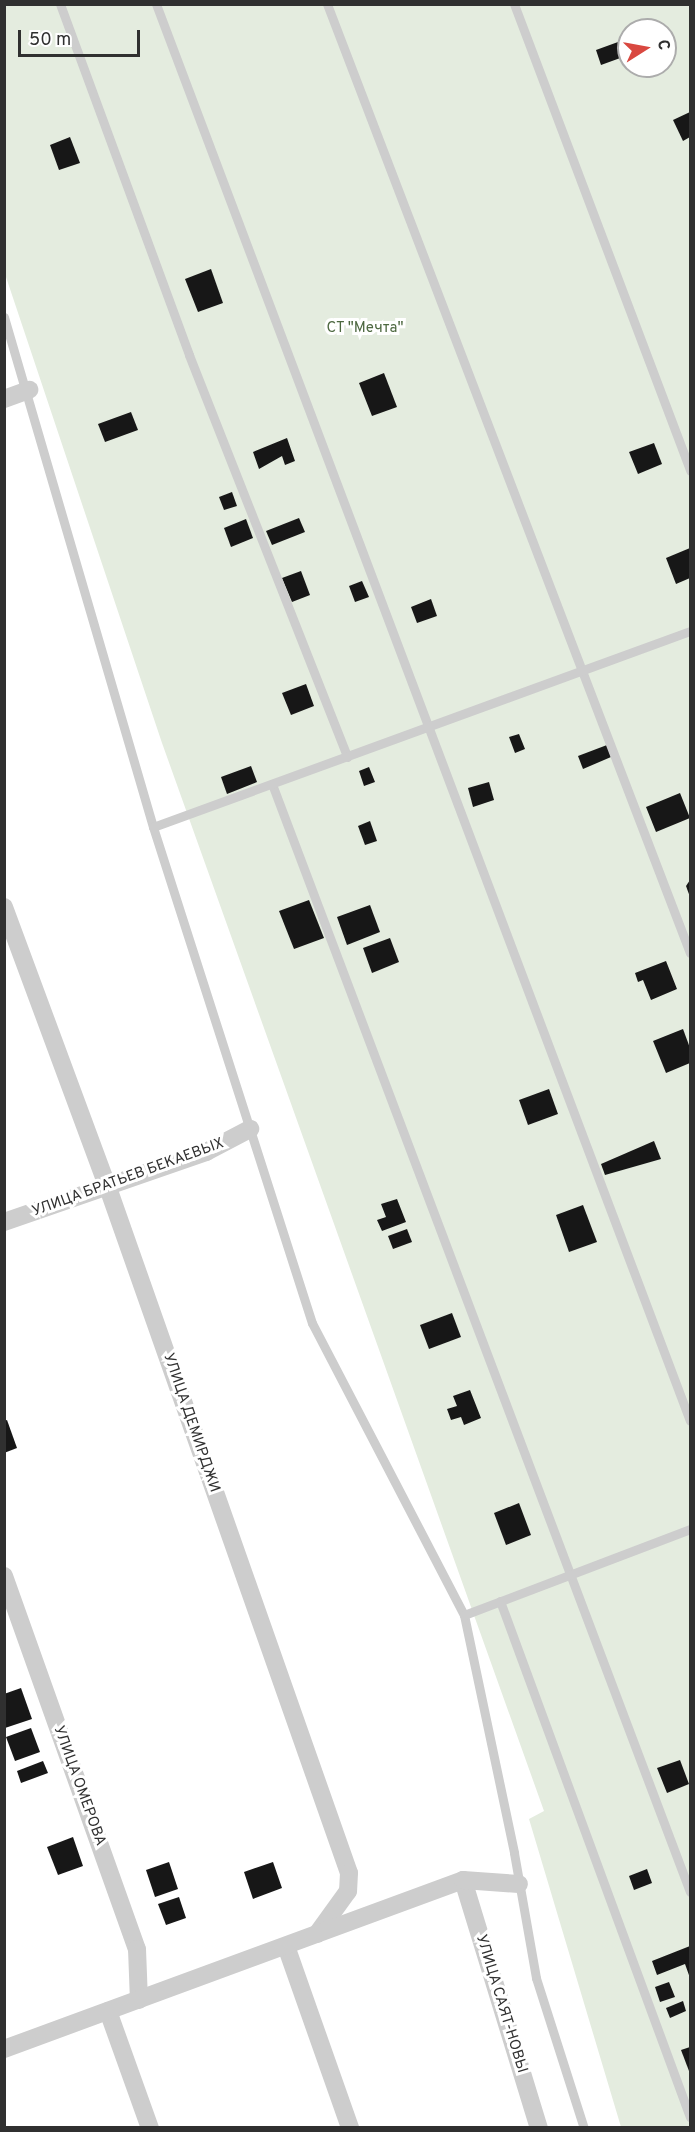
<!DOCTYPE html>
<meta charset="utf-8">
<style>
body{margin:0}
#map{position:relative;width:695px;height:2132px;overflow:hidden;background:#fff;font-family:Overpass,sans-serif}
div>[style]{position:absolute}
.green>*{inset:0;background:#e4ecdf}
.building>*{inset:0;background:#171717}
.service>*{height:9px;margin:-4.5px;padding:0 4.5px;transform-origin:4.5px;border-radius:4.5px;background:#cdcdcd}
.minor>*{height:18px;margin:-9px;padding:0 9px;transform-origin:9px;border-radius:9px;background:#cdcdcd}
span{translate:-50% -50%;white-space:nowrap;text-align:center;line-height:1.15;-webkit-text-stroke:6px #fff;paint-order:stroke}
.park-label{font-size:15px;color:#4d6840}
.street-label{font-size:15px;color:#303030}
.frame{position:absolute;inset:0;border:6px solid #303030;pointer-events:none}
.north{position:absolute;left:617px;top:18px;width:60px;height:60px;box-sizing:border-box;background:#fff;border:2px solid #acacac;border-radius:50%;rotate:79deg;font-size:16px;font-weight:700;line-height:24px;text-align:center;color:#303030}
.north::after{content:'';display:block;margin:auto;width:21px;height:27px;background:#d94840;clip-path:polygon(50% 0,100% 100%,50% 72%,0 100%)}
.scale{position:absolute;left:18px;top:30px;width:122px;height:27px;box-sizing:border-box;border:3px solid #303030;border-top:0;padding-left:8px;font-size:18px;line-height:21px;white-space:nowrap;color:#303030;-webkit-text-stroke:4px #fff;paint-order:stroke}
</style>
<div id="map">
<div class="green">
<div style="clip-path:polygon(evenodd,4px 5px,690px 5px,690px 2127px,621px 2127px,529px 1819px,544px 1811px,162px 743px,5px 274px,4px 5px,629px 30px,665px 30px,665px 66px,629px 66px,629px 30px)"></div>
</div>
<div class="building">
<div style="clip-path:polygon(618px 42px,623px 57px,601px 65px,596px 50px)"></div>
<div style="clip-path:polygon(690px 112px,690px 137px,683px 141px,673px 120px)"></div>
<div style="clip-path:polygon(70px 137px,80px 163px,59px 170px,50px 145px)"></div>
<div style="clip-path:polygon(211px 269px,223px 303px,198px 312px,185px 279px)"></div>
<div style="clip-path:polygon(384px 373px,397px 407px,372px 416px,359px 383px)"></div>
<div style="clip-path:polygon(131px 412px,138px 430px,105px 442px,98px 424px)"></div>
<div style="clip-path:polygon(287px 438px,295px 461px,285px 465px,282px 456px,259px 469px,253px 452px)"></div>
<div style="clip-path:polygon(654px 443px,662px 464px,638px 474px,629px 452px)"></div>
<div style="clip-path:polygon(232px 492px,237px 506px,224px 510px,219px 497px)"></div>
<div style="clip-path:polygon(299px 518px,305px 532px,272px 545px,266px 531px)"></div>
<div style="clip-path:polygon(246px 519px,253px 538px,231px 547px,224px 528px)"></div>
<div style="clip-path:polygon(690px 548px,690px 578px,676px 584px,666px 558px)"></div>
<div style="clip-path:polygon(301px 571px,310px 595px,292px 602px,282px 578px)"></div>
<div style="clip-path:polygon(362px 581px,369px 597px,355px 602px,349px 586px)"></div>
<div style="clip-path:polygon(431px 599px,437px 616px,417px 623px,411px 607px)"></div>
<div style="clip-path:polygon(306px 684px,314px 706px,291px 715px,282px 693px)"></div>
<div style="clip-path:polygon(519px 734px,525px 749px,515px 753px,509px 737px)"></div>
<div style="clip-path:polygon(607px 745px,611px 757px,583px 769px,578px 756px)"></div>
<div style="clip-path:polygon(251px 766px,257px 782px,227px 794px,221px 777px)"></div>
<div style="clip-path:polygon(369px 767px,375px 782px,364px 786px,359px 771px)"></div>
<div style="clip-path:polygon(489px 782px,494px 800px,473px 807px,468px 788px)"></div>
<div style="clip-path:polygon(680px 793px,690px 818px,656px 832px,646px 807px)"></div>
<div style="clip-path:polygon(370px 821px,377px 841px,365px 845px,358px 826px)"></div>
<div style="clip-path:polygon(690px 880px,690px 897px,686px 886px)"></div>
<div style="clip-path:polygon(309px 900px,324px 938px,294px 949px,279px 911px)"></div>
<div style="clip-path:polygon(370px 905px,380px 932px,347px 945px,337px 917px)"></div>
<div style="clip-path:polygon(390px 938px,399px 962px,372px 973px,363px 948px)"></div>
<div style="clip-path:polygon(666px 961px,677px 989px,651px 1000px,643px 980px,638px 982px,635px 973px)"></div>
<div style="clip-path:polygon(683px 1029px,690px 1048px,690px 1063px,666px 1073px,653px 1041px)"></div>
<div style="clip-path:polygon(549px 1089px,558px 1114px,528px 1125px,519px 1100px)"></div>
<div style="clip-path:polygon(654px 1141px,661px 1159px,605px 1175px,601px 1164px)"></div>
<div style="clip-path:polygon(397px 1199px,406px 1222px,382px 1231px,377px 1220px,386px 1217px,381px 1204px)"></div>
<div style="clip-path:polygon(583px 1205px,597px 1242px,569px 1252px,556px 1215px)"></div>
<div style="clip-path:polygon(407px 1229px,412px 1242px,393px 1249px,388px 1236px)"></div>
<div style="clip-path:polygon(452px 1313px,461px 1337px,429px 1349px,420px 1325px)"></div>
<div style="clip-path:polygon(470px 1390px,481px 1418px,464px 1425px,461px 1417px,451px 1420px,447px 1409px,457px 1406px,453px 1396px)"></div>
<div style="clip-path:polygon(7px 1420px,17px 1448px,4px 1453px,4px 1421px)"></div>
<div style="clip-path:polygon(519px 1503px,531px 1535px,506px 1545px,494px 1513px)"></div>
<div style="clip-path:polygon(21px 1688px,32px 1719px,5px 1728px,4px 1694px)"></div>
<div style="clip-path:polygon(31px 1728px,40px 1752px,15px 1761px,6px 1737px)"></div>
<div style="clip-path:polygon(680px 1760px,689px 1784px,667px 1793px,657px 1768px)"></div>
<div style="clip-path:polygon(43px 1761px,48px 1773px,21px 1783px,17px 1771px)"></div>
<div style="clip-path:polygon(73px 1837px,83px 1866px,58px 1875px,47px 1847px)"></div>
<div style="clip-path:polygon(169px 1862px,178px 1889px,155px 1897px,146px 1870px)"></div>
<div style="clip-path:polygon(273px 1862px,282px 1888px,253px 1899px,244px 1872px)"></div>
<div style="clip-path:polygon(647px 1869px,652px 1883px,634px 1890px,629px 1876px)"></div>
<div style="clip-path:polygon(179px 1897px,186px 1918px,166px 1925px,158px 1904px)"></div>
<div style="clip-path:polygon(690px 1946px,690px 1978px,685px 1964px,657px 1975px,652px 1961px)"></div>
<div style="clip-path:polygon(669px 1982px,675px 1997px,660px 2002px,655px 1987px)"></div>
<div style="clip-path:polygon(683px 2001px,686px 2011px,670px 2018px,666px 2008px)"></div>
<div style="clip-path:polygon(690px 2047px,690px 2070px,689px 2071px,681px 2050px)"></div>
</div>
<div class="service">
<div style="left:60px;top:4px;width:374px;rotate:69.8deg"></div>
<div style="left:189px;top:355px;width:432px;rotate:68.5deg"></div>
<div style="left:156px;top:4px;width:1514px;rotate:69.35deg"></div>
<div style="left:327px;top:4px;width:1016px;rotate:69.07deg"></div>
<div style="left:514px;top:4px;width:499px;rotate:69.3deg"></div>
<div style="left:4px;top:317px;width:531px;rotate:73.71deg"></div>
<div style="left:153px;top:827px;width:521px;rotate:72.23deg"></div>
<div style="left:312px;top:1323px;width:329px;rotate:62.5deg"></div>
<div style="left:464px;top:1615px;width:243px;rotate:78.1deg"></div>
<div style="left:514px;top:1853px;width:127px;rotate:80deg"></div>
<div style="left:536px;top:1978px;width:157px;rotate:72.3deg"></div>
<div style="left:272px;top:784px;width:1184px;rotate:69.33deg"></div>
<div style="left:153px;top:827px;width:572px;rotate:-20.05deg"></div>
<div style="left:500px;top:1601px;width:550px;rotate:69.79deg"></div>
<div style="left:464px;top:1615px;width:242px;rotate:-20.8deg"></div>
</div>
<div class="minor">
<div style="left:4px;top:399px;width:27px;rotate:-20deg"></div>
<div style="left:4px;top:907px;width:296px;rotate:69.7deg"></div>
<div style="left:107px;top:1185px;width:729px;rotate:70.62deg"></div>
<div style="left:349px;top:1873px;width:18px;rotate:93deg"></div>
<div style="left:348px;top:1891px;width:53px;rotate:125.8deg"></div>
<div style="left:4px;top:1222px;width:214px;rotate:-19.1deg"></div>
<div style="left:206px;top:1152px;width:50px;rotate:-27.6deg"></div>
<div style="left:4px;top:1576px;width:396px;rotate:70.4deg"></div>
<div style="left:137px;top:1949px;width:51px;rotate:87.8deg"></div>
<div style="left:463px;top:1880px;width:259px;rotate:73deg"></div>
<div style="left:286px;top:1946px;width:193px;rotate:70.6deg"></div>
<div style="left:108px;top:2011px;width:124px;rotate:70.3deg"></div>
<div style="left:4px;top:2049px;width:489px;rotate:-20.2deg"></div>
<div style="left:463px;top:1880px;width:56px;rotate:4.1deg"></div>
</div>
<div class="park-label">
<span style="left:365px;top:329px">СТ "Мечта"</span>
</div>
<div class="street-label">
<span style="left:128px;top:1178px;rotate:-20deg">УЛИЦА БРАТЬЕВ БЕКАЕВЫХ</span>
<span style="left:191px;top:1423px;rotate:71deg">УЛИЦА ДЕМИРДЖИ</span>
<span style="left:79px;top:1786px;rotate:70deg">УЛИЦА ОМЕРОВА</span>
<span style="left:501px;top:2004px;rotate:73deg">УЛИЦА САЯТ-НОВЫ</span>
</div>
<div class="frame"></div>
<div class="north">С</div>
<div class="scale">50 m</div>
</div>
